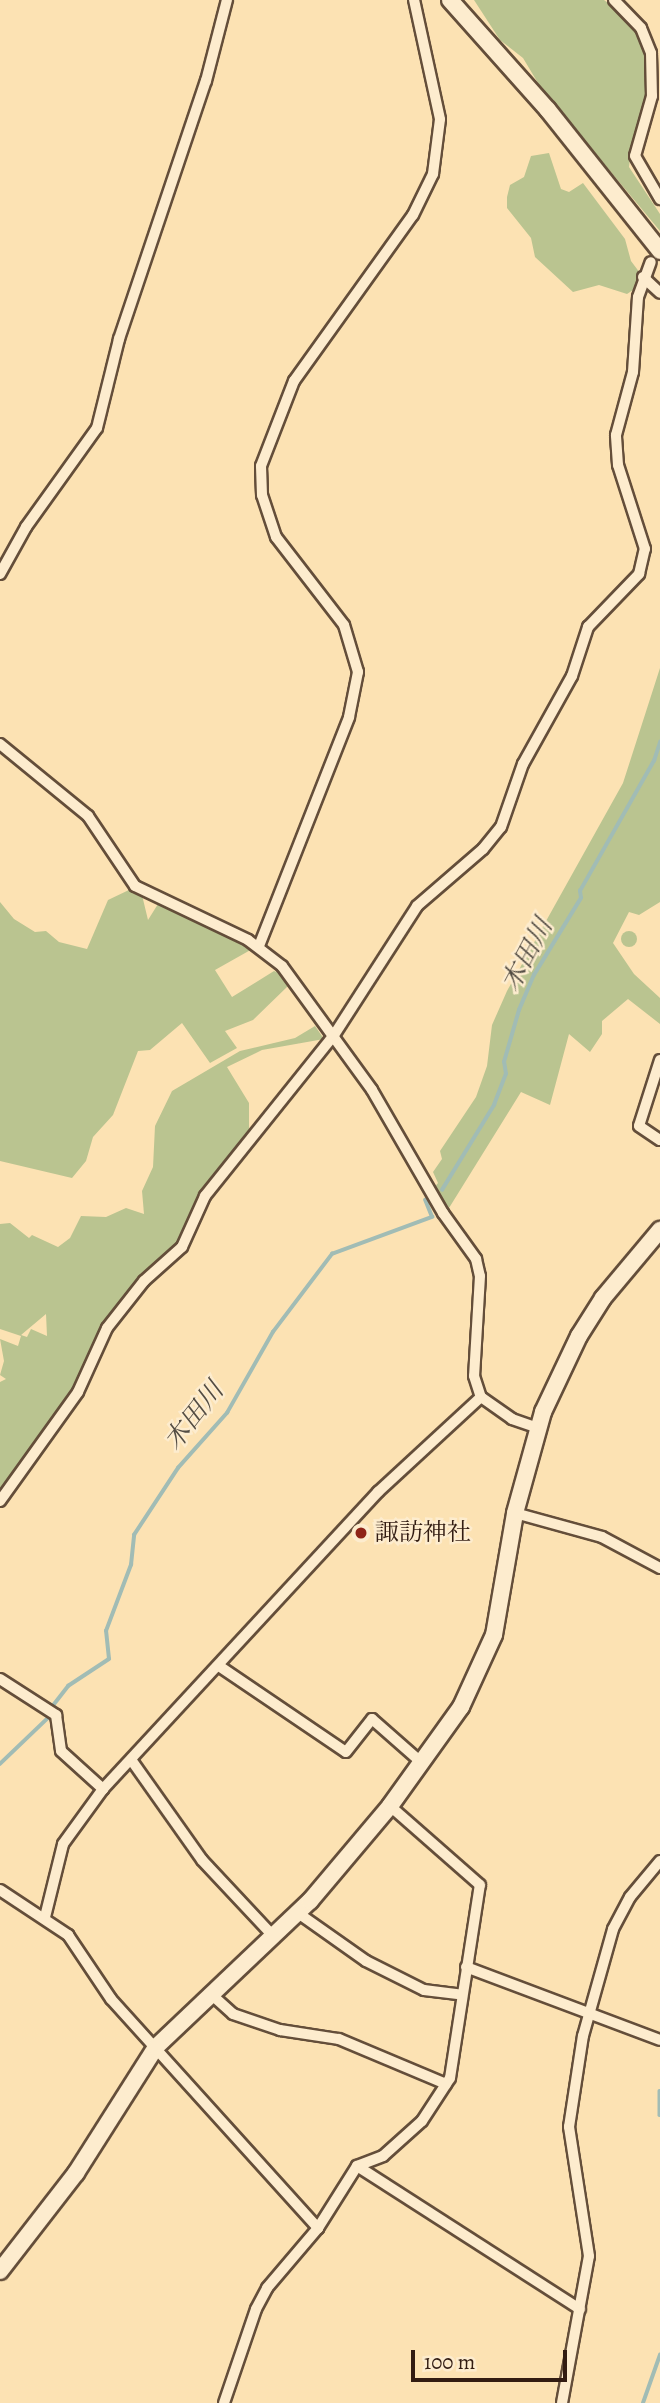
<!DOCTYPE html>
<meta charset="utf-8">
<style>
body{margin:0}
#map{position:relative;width:660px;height:2403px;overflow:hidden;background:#fce2b3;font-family:Alegreya,"Noto Serif JP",serif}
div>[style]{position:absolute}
.green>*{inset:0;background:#bac490}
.round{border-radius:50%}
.stream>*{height:3.5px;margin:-1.75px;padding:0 1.75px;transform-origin:1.75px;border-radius:1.75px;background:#a1bcb5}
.roads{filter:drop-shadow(2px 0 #644e3a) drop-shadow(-2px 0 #644e3a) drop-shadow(0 2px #644e3a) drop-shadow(0 -2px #644e3a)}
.street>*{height:10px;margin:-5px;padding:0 5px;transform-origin:5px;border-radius:5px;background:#fdecce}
.secondary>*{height:16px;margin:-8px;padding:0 8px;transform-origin:8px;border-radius:8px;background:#fdecce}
.dots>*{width:19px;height:19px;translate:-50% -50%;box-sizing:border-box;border:4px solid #fdecce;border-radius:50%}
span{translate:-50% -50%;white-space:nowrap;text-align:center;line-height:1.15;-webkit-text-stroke:5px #fdecce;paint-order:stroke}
.poi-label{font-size:24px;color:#321c12}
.left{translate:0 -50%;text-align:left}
.water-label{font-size:26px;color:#534c43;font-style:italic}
.scale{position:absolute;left:411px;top:2350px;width:156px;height:32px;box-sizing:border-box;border:4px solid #321c12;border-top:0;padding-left:9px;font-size:21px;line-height:24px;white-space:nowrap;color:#321c12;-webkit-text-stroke:5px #fdecce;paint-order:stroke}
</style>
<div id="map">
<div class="green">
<div style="clip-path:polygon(474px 0,604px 0,633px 21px,656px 62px,658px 84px,632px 142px,629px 167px,660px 214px,660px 231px,541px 88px,523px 58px,500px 40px)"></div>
<div style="clip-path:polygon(549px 153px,561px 189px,569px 192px,583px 183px,625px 239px,631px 261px,640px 273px,633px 290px,627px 294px,599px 285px,573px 292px,535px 257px,531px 238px,507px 208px,507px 197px,510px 185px,524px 177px,531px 156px)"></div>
<div style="clip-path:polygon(660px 668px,660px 902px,639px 915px,629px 912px,613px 943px,634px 974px,660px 998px,660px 1024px,628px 999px,602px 1021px,602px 1034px,590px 1052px,569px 1034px,550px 1105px,521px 1092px,449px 1208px,434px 1188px,438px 1183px,433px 1172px,442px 1159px,440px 1151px,476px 1097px,487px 1066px,492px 1025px,507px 991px,623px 783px)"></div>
<div style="clip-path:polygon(131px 889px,142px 895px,148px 920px,158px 904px,254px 948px,215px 970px,232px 997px,274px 971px,282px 974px,288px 986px,253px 1020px,225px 1031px,237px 1048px,210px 1063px,182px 1023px,150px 1050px,138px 1051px,113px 1115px,93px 1137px,86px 1161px,72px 1178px,0 1161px,0 902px,14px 919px,35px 932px,46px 931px,59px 942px,87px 949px,108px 900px)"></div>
<div class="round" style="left:621px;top:931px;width:16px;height:16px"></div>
<div style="clip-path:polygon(evenodd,315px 1026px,324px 1039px,262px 1050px,227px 1067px,249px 1103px,249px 1134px,205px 1190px,192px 1243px,130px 1306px,107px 1340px,76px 1405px,31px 1462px,0 1489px,0 1382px,6px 1379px,0 1375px,4px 1361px,0 1339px,18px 1346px,21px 1336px,0 1329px,0 1224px,10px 1223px,29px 1238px,32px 1235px,58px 1247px,70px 1238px,81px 1216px,106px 1217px,126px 1208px,144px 1214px,142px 1191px,153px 1167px,155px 1126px,172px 1091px,240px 1051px,295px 1038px,315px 1026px,46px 1314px,47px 1336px,31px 1329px,27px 1337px,21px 1335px,46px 1314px)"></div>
</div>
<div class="stream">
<div style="left:442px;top:1190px;width:100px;rotate:-58.5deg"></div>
<div style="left:494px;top:1105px;width:33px;rotate:-69deg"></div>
<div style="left:506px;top:1074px;width:12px;rotate:-99deg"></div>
<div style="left:504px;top:1062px;width:54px;rotate:-73.9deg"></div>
<div style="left:519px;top:1010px;width:38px;rotate:-67deg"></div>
<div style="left:534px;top:975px;width:90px;rotate:-58.6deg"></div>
<div style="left:581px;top:898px;width:7px;rotate:-98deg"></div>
<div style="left:580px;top:891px;width:150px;rotate:-60.4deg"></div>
<div style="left:654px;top:761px;width:20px;rotate:-72deg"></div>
<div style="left:51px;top:1708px;width:28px;rotate:-52deg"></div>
<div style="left:68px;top:1686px;width:49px;rotate:-33.4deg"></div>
<div style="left:109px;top:1659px;width:28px;rotate:-96deg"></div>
<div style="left:106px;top:1631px;width:71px;rotate:-69.3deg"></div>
<div style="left:131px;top:1565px;width:30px;rotate:-84deg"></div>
<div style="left:134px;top:1535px;width:80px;rotate:-56.7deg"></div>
<div style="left:178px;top:1468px;width:74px;rotate:-48.3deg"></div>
<div style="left:227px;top:1413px;width:93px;rotate:-60.4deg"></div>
<div style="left:273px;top:1332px;width:98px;rotate:-52.9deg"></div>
<div style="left:332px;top:1254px;width:107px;rotate:-20.3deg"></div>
<div style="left:432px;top:1217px;width:18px;rotate:-112deg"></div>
<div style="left:0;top:1764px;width:66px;rotate:-43.8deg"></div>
<div style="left:660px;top:2091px;width:24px;rotate:90deg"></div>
<div style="left:643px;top:2403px;width:51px;rotate:-70.5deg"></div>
</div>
<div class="roads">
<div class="street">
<div style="left:614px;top:0;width:39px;rotate:46deg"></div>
<div style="left:641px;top:28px;width:27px;rotate:68deg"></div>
<div style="left:651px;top:53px;width:43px;rotate:88.7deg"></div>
<div style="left:652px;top:96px;width:62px;rotate:105.8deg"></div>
<div style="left:635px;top:156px;width:50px;rotate:59.8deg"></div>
<div style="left:643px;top:277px;width:23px;rotate:43deg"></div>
<div style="left:0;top:574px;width:54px;rotate:-61deg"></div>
<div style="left:26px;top:527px;width:122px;rotate:-54.4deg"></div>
<div style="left:97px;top:428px;width:92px;rotate:-76.1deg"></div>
<div style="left:119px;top:339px;width:272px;rotate:-71.4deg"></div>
<div style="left:206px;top:81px;width:84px;rotate:-75.5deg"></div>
<div style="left:0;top:744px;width:114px;rotate:39.3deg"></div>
<div style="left:88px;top:816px;width:84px;rotate:56.1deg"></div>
<div style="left:135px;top:886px;width:125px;rotate:25.5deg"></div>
<div style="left:248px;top:940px;width:43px;rotate:37.4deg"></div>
<div style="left:282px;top:966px;width:153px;rotate:54deg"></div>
<div style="left:372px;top:1090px;width:142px;rotate:60deg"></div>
<div style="left:443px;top:1213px;width:57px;rotate:54.3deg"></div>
<div style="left:476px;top:1259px;width:17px;rotate:77deg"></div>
<div style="left:480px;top:1276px;width:100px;rotate:93.4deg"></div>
<div style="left:474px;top:1376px;width:22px;rotate:72deg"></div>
<div style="left:481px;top:1397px;width:38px;rotate:35deg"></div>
<div style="left:512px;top:1419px;width:28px;rotate:19deg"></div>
<div style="left:259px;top:946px;width:246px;rotate:-68.5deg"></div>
<div style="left:349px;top:717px;width:46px;rotate:-78.7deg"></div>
<div style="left:358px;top:672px;width:49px;rotate:-106.6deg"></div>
<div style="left:344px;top:625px;width:111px;rotate:-127.7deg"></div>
<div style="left:276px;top:537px;width:44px;rotate:-108.4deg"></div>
<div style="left:262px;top:495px;width:29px;rotate:-92deg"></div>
<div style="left:261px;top:466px;width:91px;rotate:-68.8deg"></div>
<div style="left:294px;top:381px;width:204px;rotate:-54.4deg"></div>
<div style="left:413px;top:215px;width:46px;rotate:-64deg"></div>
<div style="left:433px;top:174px;width:55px;rotate:-82.7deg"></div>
<div style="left:440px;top:119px;width:122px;rotate:-102.3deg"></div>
<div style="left:660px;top:1060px;width:69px;rotate:107.7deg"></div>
<div style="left:639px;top:1126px;width:25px;rotate:34deg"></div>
<div style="left:0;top:1501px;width:134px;rotate:-54.4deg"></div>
<div style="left:78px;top:1392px;width:70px;rotate:-65.6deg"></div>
<div style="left:107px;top:1328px;width:60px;rotate:-51.8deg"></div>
<div style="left:144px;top:1281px;width:51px;rotate:-41.8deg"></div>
<div style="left:182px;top:1247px;width:56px;rotate:-65.7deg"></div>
<div style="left:205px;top:1196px;width:206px;rotate:-51.3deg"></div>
<div style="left:334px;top:1035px;width:153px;rotate:-57.2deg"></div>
<div style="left:417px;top:906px;width:87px;rotate:-40.8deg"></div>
<div style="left:483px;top:849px;width:28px;rotate:-51deg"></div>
<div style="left:501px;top:827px;width:67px;rotate:-70.8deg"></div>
<div style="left:523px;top:764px;width:101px;rotate:-60.9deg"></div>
<div style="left:572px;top:676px;width:52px;rotate:-71.9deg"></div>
<div style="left:588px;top:627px;width:74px;rotate:-46.1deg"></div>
<div style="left:639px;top:574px;width:26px;rotate:-77deg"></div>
<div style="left:645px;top:549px;width:88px;rotate:-107.8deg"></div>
<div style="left:618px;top:465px;width:30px;rotate:-94deg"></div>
<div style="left:616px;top:435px;width:65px;rotate:-74.9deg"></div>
<div style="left:633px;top:372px;width:75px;rotate:-86.2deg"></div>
<div style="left:638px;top:297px;width:37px;rotate:-70deg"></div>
<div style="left:515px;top:1513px;width:90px;rotate:15.4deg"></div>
<div style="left:602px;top:1537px;width:66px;rotate:28.1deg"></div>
<div style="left:219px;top:1666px;width:153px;rotate:34.1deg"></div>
<div style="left:346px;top:1752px;width:42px;rotate:-51.8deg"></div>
<div style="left:372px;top:1719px;width:67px;rotate:41.3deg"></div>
<div style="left:0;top:1679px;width:67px;rotate:32.7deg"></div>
<div style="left:56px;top:1715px;width:36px;rotate:82deg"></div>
<div style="left:61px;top:1751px;width:57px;rotate:42.1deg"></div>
<div style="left:132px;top:1761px;width:121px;rotate:54.7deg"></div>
<div style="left:202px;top:1860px;width:105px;rotate:46.9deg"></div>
<div style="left:0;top:1890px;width:82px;rotate:33.5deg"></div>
<div style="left:68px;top:1935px;width:77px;rotate:56.1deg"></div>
<div style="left:111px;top:1999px;width:309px;rotate:47.9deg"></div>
<div style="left:298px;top:1913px;width:83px;rotate:35.2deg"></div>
<div style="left:366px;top:1961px;width:65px;rotate:26.6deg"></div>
<div style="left:424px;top:1990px;width:38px;rotate:7deg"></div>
<div style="left:45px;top:1917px;width:75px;rotate:-76.1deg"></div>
<div style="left:63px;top:1844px;width:68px;rotate:-54deg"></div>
<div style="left:103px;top:1789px;width:405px;rotate:-47.2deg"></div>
<div style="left:378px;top:1492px;width:140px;rotate:-42.7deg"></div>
<div style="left:466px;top:1967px;width:207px;rotate:20.6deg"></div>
<div style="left:212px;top:1995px;width:28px;rotate:42deg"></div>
<div style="left:233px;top:2014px;width:50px;rotate:18.8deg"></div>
<div style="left:280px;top:2030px;width:60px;rotate:8.7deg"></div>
<div style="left:339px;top:2039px;width:116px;rotate:22.8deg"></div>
<div style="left:357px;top:2166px;width:265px;rotate:32.7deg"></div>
<div style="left:224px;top:2403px;width:99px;rotate:-71.2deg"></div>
<div style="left:256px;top:2309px;width:24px;rotate:-62deg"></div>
<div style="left:267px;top:2288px;width:79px;rotate:-49.6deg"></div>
<div style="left:318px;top:2228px;width:73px;rotate:-57.8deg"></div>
<div style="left:357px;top:2166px;width:28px;rotate:-21deg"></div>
<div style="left:383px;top:2156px;width:52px;rotate:-41.9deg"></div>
<div style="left:422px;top:2121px;width:51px;rotate:-56.9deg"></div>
<div style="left:450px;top:2078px;width:195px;rotate:-81.2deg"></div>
<div style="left:480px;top:1885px;width:120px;rotate:-138.7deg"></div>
<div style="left:562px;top:2403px;width:149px;rotate:-79.6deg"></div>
<div style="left:589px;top:2256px;width:131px;rotate:-98.8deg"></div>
<div style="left:569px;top:2127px;width:92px;rotate:-81.3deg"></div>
<div style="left:583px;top:2036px;width:111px;rotate:-74.3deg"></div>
<div style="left:613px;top:1929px;width:36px;rotate:-62deg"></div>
<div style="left:630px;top:1897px;width:47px;rotate:-50.2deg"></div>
</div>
<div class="secondary">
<div style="left:450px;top:0;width:147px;rotate:48.3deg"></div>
<div style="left:548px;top:110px;width:180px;rotate:51.5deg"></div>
<div style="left:0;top:2271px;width:124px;rotate:-52.2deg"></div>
<div style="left:76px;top:2173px;width:149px;rotate:-57.6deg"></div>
<div style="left:156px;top:2047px;width:212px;rotate:-43.5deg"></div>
<div style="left:310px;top:1901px;width:124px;rotate:-49.9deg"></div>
<div style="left:390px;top:1806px;width:122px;rotate:-54.4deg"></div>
<div style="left:461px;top:1707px;width:79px;rotate:-65.4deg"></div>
<div style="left:494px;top:1635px;width:124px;rotate:-80.2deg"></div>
<div style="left:515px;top:1513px;width:105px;rotate:-74.5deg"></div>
<div style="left:543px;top:1412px;width:84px;rotate:-64.7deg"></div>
<div style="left:579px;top:1336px;width:45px;rotate:-57.7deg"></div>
<div style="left:603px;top:1298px;width:89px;rotate:-50deg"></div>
</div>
</div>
<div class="dots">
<div style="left:361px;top:1533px;background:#8f2418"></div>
</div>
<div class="poi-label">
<span class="left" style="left:375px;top:1533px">諏訪神社</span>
</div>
<div class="water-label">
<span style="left:527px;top:955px;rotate:-62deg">木田川</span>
<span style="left:194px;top:1416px;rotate:-52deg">木田川</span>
</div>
<div class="scale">100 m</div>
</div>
